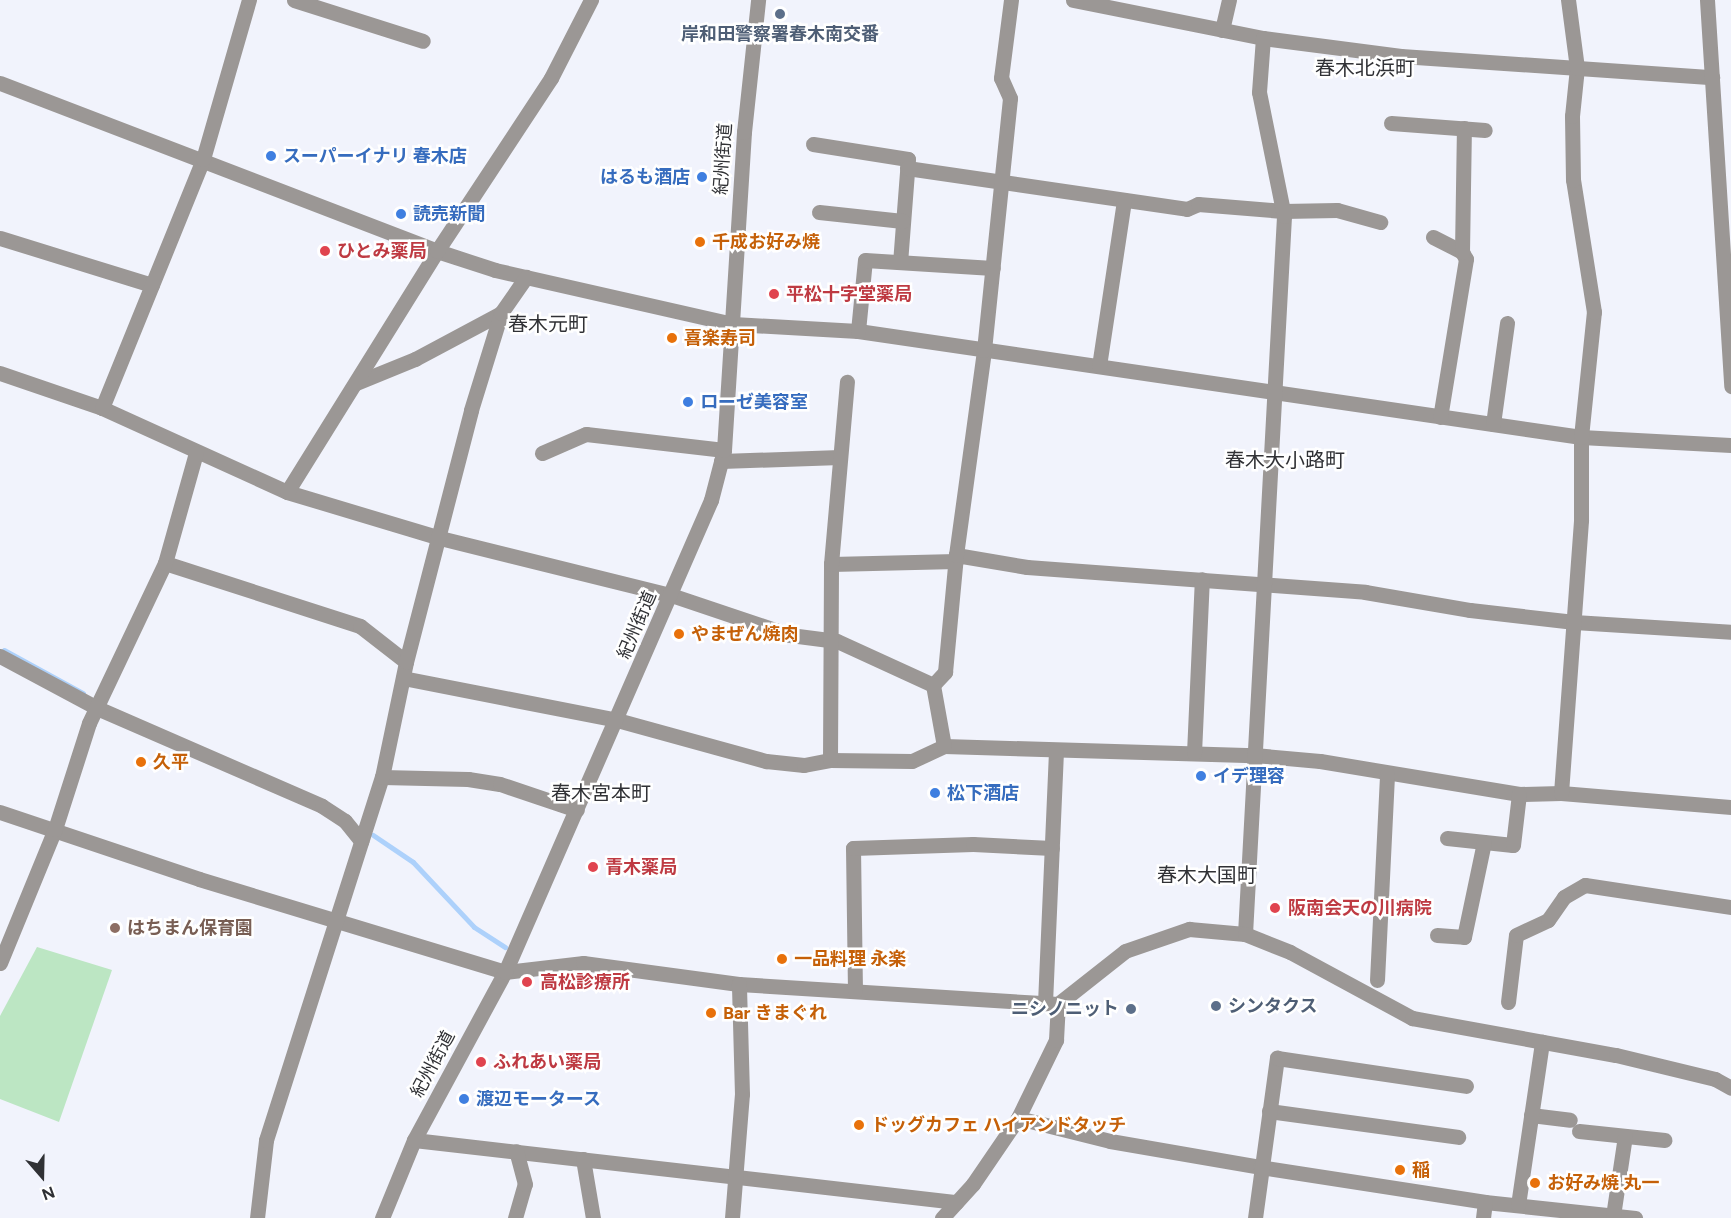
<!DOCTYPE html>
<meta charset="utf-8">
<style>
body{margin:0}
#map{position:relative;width:1731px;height:1218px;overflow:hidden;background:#f1f3fc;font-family:Figtree,"Noto Sans JP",sans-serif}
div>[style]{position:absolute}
.green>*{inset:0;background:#bce6c3}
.stream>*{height:5px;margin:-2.5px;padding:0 2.5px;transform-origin:2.5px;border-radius:2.5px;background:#add1fb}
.minor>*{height:15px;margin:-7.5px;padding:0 7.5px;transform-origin:7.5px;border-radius:7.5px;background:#9b9795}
.dots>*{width:16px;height:16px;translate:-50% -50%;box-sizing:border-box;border:3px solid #fff;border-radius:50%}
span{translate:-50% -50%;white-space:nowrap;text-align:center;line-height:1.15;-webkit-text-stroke:5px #fff;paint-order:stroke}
.service-label{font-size:18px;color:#4e5e75;font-weight:700}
.left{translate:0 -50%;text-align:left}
.right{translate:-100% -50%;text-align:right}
.shop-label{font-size:18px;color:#366cbe;font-weight:700}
.street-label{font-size:18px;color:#303135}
.food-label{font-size:18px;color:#c56008;font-weight:700}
.health-label{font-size:18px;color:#be3a42;font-weight:700}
.education-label{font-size:18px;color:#785e54;font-weight:700}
.neighbourhood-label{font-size:20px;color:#303135}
.north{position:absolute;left:12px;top:1146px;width:60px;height:60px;-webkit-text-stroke:4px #fff;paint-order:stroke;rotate:160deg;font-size:16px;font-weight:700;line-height:24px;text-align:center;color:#303135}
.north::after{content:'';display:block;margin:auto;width:21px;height:27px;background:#303135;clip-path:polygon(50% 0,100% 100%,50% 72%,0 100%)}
</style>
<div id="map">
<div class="green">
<div style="clip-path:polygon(37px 947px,112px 970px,59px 1122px,0 1099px,0 1016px)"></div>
</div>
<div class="stream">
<div style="left:4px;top:650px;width:90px;rotate:28.6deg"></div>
<div style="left:373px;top:835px;width:48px;rotate:34deg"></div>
<div style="left:413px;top:862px;width:89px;rotate:46.8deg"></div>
<div style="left:474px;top:927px;width:37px;rotate:33deg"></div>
</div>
<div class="minor">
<div style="left:294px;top:0;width:135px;rotate:17.6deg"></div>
<div style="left:1073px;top:0;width:194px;rotate:11.3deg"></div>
<div style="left:1263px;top:38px;width:139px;rotate:7.4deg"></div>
<div style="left:1401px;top:56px;width:312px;rotate:3.9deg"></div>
<div style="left:1707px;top:0;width:387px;rotate:86.4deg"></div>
<div style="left:1222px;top:30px;width:31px;rotate:-77deg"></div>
<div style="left:0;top:83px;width:468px;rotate:21deg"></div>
<div style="left:437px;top:251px;width:61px;rotate:18.1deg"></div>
<div style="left:495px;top:270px;width:244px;rotate:12.8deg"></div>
<div style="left:733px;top:324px;width:125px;rotate:3.2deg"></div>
<div style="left:858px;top:331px;width:731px;rotate:8.34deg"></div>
<div style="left:1581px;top:437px;width:150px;rotate:3.1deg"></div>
<div style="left:1391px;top:123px;width:94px;rotate:4.3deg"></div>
<div style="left:813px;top:144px;width:96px;rotate:9deg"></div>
<div style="left:908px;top:159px;width:103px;rotate:94.4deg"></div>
<div style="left:907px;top:168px;width:283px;rotate:8.3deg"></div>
<div style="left:1187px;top:209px;width:12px;rotate:-24deg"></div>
<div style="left:1198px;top:204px;width:85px;rotate:4.7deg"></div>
<div style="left:1283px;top:211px;width:54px;rotate:-1.1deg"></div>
<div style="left:1337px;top:210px;width:45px;rotate:15.6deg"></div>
<div style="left:819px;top:212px;width:84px;rotate:6.1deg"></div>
<div style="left:1433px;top:237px;width:33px;rotate:27deg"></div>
<div style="left:1462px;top:252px;width:8px;rotate:60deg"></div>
<div style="left:1466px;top:259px;width:160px;rotate:99.3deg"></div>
<div style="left:0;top:238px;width:159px;rotate:17.2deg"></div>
<div style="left:1462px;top:252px;width:124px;rotate:-89.1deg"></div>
<div style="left:858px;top:331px;width:71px;rotate:-84.4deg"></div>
<div style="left:865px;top:260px;width:128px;rotate:3.6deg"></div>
<div style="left:1099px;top:366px;width:168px;rotate:-81.4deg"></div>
<div style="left:0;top:373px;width:108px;rotate:18.9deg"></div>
<div style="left:102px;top:408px;width:203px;rotate:24.4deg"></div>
<div style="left:287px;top:492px;width:160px;rotate:16.7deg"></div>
<div style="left:440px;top:538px;width:238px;rotate:13.9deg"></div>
<div style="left:671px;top:595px;width:126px;rotate:18.6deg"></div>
<div style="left:790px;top:635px;width:47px;rotate:7.3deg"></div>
<div style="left:837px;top:641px;width:106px;rotate:24.6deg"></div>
<div style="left:356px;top:383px;width:64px;rotate:-22.1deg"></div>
<div style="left:415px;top:359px;width:98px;rotate:-28.1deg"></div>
<div style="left:102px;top:408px;width:269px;rotate:-67.9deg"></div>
<div style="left:203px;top:159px;width:166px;rotate:-73.9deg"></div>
<div style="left:1493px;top:424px;width:102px;rotate:-82.1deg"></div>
<div style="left:542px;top:453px;width:48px;rotate:-23.4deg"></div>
<div style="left:586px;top:434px;width:139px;rotate:6.6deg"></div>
<div style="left:721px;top:461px;width:119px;rotate:-1.9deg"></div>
<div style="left:287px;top:492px;width:284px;rotate:-58.1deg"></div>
<div style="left:437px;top:251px;width:207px;rotate:-56.6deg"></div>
<div style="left:551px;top:78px;width:88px;rotate:-62.9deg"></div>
<div style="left:956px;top:555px;width:72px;rotate:9.6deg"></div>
<div style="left:1027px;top:567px;width:339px;rotate:4.2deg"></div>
<div style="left:1365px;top:592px;width:107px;rotate:9.7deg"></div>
<div style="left:1470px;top:610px;width:105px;rotate:6.6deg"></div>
<div style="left:1574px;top:622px;width:157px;rotate:3.6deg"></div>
<div style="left:165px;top:563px;width:205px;rotate:17.9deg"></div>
<div style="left:360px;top:626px;width:58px;rotate:38deg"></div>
<div style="left:831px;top:564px;width:125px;rotate:-1.4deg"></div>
<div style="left:0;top:656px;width:110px;rotate:28.2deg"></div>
<div style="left:97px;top:708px;width:245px;rotate:23.5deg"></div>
<div style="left:322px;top:806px;width:27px;rotate:33deg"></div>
<div style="left:345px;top:821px;width:26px;rotate:51deg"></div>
<div style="left:403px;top:678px;width:218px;rotate:11.1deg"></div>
<div style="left:617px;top:720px;width:155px;rotate:15.4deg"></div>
<div style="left:766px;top:761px;width:38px;rotate:6deg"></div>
<div style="left:804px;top:765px;width:26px;rotate:-11deg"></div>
<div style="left:830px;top:760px;width:82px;rotate:0.7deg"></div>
<div style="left:912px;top:761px;width:35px;rotate:-25deg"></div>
<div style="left:944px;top:746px;width:310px;rotate:1.7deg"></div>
<div style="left:1254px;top:755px;width:66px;rotate:5.2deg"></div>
<div style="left:1320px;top:761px;width:202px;rotate:9.4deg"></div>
<div style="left:1519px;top:794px;width:42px;rotate:-1.4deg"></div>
<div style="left:1561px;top:793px;width:171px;rotate:4.7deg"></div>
<div style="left:933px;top:685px;width:18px;rotate:-47deg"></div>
<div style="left:945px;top:672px;width:118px;rotate:-84.6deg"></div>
<div style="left:956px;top:555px;width:207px;rotate:-82.2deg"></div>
<div style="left:984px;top:350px;width:253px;rotate:-84.1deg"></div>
<div style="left:1010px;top:98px;width:22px;rotate:-114deg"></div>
<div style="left:1001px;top:78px;width:79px;rotate:-82.7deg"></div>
<div style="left:933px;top:685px;width:62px;rotate:79.8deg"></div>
<div style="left:1194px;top:753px;width:174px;rotate:-87.4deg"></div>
<div style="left:830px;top:760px;width:196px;rotate:-89.7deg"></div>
<div style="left:831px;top:564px;width:183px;rotate:-85deg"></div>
<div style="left:382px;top:777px;width:86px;rotate:1.3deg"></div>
<div style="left:468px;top:779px;width:32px;rotate:9deg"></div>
<div style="left:500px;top:784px;width:81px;rotate:18.7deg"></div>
<div style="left:1561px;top:793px;width:274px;rotate:-85.8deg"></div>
<div style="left:1581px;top:520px;width:83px;rotate:-90deg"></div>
<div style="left:1581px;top:437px;width:126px;rotate:-84.1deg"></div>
<div style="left:1594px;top:312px;width:134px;rotate:-99deg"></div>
<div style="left:1573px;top:180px;width:64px;rotate:-90.9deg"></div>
<div style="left:1572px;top:116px;width:48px;rotate:-84.1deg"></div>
<div style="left:1577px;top:68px;width:69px;rotate:-97.5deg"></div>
<div style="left:0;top:812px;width:210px;rotate:18.6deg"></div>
<div style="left:199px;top:879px;width:320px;rotate:16.9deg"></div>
<div style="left:505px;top:972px;width:79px;rotate:-6.6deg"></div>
<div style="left:583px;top:963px;width:157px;rotate:7.7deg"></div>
<div style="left:739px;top:984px;width:320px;rotate:3.6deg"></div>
<div style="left:1447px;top:838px;width:66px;rotate:6.1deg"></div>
<div style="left:1513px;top:845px;width:51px;rotate:-83.3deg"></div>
<div style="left:1245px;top:934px;width:719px;rotate:-86.89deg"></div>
<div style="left:1284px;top:216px;width:126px;rotate:-101.4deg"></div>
<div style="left:1259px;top:92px;width:54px;rotate:-85.8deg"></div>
<div style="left:1437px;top:935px;width:27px;rotate:4deg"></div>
<div style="left:1464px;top:937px;width:97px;rotate:-78.1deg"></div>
<div style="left:0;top:963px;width:145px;rotate:-67.7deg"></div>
<div style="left:55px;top:829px;width:111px;rotate:-72.2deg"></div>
<div style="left:89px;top:723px;width:177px;rotate:-64.6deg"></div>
<div style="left:165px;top:563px;width:114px;rotate:-74.3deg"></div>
<div style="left:1377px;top:980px;width:206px;rotate:-87.2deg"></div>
<div style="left:855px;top:991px;width:143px;rotate:-90.8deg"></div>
<div style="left:853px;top:848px;width:120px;rotate:-1.9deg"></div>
<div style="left:973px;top:844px;width:79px;rotate:2.9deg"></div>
<div style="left:1508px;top:1002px;width:67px;rotate:-83.2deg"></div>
<div style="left:1516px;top:935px;width:35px;rotate:-25deg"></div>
<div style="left:1548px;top:920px;width:28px;rotate:-55deg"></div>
<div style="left:1564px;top:897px;width:24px;rotate:-30deg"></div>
<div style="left:1585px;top:885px;width:148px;rotate:8.6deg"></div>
<div style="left:1045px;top:1003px;width:253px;rotate:-87.5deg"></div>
<div style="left:1269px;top:1111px;width:191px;rotate:7.8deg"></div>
<div style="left:1531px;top:1115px;width:39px;rotate:7deg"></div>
<div style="left:1018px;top:1118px;width:95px;rotate:14deg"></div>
<div style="left:1110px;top:1141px;width:152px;rotate:9.8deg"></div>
<div style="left:1260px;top:1167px;width:228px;rotate:8.8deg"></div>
<div style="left:1485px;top:1202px;width:151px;rotate:6.1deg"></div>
<div style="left:1579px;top:1131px;width:86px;rotate:6deg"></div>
<div style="left:414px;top:1140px;width:546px;rotate:6.53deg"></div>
<div style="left:583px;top:1159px;width:60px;rotate:80.4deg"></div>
<div style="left:1518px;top:1205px;width:165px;rotate:-81.6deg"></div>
<div style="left:1613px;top:1216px;width:81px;rotate:-81.5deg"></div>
<div style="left:257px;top:1218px;width:79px;rotate:-83.4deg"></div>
<div style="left:266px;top:1140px;width:381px;rotate:-72.3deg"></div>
<div style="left:382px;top:777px;width:117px;rotate:-78.2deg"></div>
<div style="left:406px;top:662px;width:260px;rotate:-75.5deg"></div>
<div style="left:471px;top:410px;width:102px;rotate:-72.8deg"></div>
<div style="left:501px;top:313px;width:44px;rotate:-55.2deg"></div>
<div style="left:382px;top:1218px;width:84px;rotate:-67.7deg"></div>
<div style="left:414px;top:1140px;width:191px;rotate:-61.6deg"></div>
<div style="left:505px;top:972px;width:515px;rotate:-66.42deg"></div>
<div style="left:711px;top:500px;width:52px;rotate:-75.4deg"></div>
<div style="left:724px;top:450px;width:319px;rotate:-86.4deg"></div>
<div style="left:744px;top:132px;width:133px;rotate:-83.9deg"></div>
<div style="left:515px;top:1218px;width:35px;rotate:-74deg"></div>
<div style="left:525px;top:1184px;width:34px;rotate:-105deg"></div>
<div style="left:732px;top:1218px;width:124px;rotate:-85.4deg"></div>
<div style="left:742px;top:1094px;width:110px;rotate:-91.6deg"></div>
<div style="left:942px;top:1218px;width:46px;rotate:-47.6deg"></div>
<div style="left:973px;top:1184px;width:80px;rotate:-55.7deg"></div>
<div style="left:1018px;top:1118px;width:87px;rotate:-64deg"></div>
<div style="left:1056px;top:1040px;width:36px;rotate:-87deg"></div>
<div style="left:1058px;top:1004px;width:85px;rotate:-38.3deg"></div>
<div style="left:1125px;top:951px;width:68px;rotate:-19deg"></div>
<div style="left:1189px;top:929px;width:56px;rotate:5.1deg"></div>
<div style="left:1245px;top:934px;width:48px;rotate:21.8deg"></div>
<div style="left:1290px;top:952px;width:139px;rotate:28.4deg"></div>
<div style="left:1412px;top:1018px;width:207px;rotate:10.3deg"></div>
<div style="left:1616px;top:1055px;width:102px;rotate:13.6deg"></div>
<div style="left:1715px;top:1079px;width:18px;rotate:29deg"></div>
<div style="left:1255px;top:1218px;width:162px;rotate:-82.2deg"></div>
<div style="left:1277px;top:1058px;width:191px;rotate:8.4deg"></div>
<div style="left:1483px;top:1218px;width:16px;rotate:-83deg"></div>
</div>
<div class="dots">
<div style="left:780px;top:14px;background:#5c6f8a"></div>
<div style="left:271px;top:156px;background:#3f7fe0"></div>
<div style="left:702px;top:177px;background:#3f7fe0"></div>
<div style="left:401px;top:214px;background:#3f7fe0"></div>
<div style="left:700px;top:242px;background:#e8710a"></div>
<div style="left:325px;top:251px;background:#e0444e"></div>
<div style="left:774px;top:294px;background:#e0444e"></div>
<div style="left:672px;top:338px;background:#e8710a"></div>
<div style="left:688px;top:402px;background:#3f7fe0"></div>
<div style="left:679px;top:634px;background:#e8710a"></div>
<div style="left:141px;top:762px;background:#e8710a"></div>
<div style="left:1201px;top:776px;background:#3f7fe0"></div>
<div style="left:935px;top:793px;background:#3f7fe0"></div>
<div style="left:593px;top:867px;background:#e0444e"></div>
<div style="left:1275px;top:908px;background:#e0444e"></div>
<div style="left:115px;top:928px;background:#8d6e63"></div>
<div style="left:782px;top:959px;background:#e8710a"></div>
<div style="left:527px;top:982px;background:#e0444e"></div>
<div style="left:1216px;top:1006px;background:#5c6f8a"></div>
<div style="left:1131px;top:1009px;background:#5c6f8a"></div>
<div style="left:711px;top:1013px;background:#e8710a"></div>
<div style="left:481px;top:1062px;background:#e0444e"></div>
<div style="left:464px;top:1099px;background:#3f7fe0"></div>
<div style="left:859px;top:1125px;background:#e8710a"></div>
<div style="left:1400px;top:1170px;background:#e8710a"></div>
<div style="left:1535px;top:1183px;background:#e8710a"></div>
</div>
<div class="service-label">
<span style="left:780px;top:34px">岸和田警察署春木南交番</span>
<span class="left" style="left:1228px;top:1006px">シンタクス</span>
<span class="right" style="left:1119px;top:1009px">ニシノニット</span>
</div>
<div class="shop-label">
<span class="left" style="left:283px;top:156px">スーパーイナリ 春木店</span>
<span class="right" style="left:690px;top:177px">はるも酒店</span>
<span class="left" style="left:413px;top:214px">読売新聞</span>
<span class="left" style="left:700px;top:402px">ローゼ美容室</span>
<span class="left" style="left:1213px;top:776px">イデ理容</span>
<span class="left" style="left:947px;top:793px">松下酒店</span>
<span class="left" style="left:476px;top:1099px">渡辺モータース</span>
</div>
<div class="street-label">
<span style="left:723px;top:159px;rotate:-86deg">紀州街道</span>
<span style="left:637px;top:625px;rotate:-67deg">紀州街道</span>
<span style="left:433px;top:1064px;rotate:-62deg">紀州街道</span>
</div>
<div class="food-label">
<span class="left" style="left:712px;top:242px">千成お好み焼</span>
<span class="left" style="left:684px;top:338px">喜楽寿司</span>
<span class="left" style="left:691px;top:634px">やまぜん焼肉</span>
<span class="left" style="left:153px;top:762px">久平</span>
<span class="left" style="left:794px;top:959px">一品料理 永楽</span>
<span class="left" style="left:723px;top:1013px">Bar きまぐれ</span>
<span class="left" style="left:871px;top:1125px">ドッグカフェ ハイアンドタッチ</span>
<span class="left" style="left:1412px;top:1170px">稲</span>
<span class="left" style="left:1547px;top:1183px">お好み焼 丸一</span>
</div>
<div class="health-label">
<span class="left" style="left:337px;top:251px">ひとみ薬局</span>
<span class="left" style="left:786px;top:294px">平松十字堂薬局</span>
<span class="left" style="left:605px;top:867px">青木薬局</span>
<span class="left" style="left:1288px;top:908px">阪南会天の川病院</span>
<span class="left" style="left:540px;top:982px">高松診療所</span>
<span class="left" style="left:493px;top:1062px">ふれあい薬局</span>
</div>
<div class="education-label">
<span class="left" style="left:127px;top:928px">はちまん保育園</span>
</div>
<div class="neighbourhood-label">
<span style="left:1365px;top:68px">春木北浜町</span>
<span style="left:548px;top:324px">春木元町</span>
<span style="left:1285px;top:460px">春木大小路町</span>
<span style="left:601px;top:793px">春木宮本町</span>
<span style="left:1207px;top:875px">春木大国町</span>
</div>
<div class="north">N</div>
</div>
